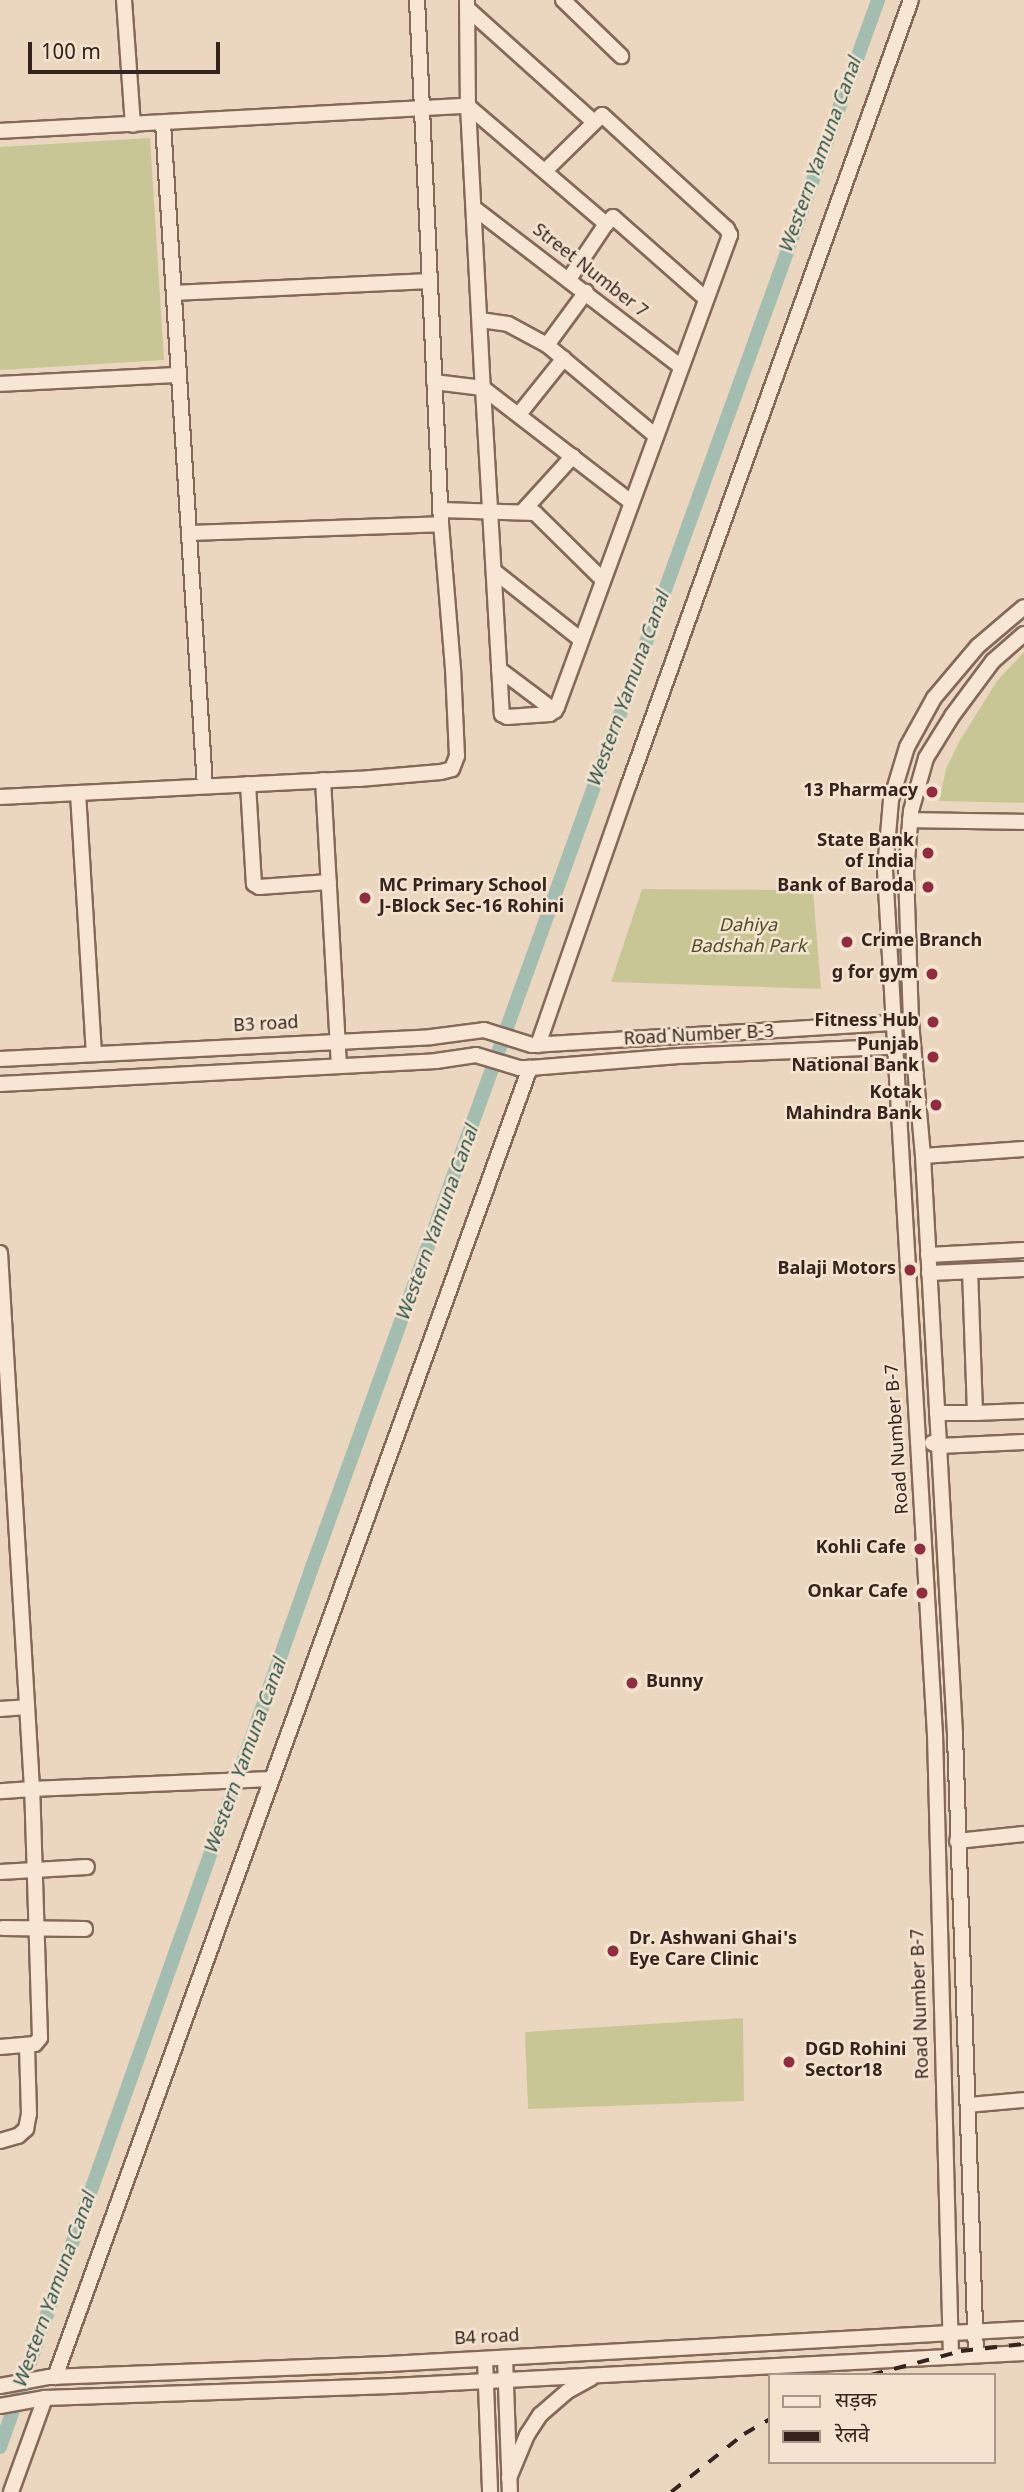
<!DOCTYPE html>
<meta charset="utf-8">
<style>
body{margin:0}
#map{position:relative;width:1024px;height:2492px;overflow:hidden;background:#ebd7c0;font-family:Georgia,"Noto Sans Devanagari",serif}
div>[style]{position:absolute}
.green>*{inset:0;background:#c9c695}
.canal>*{height:14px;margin:-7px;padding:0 7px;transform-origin:7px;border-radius:7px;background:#a3beb1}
.roads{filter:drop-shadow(2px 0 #846959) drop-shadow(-2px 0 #846959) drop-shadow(0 2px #846959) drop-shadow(0 -2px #846959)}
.minor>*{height:14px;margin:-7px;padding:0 7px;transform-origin:7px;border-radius:7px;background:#f7e6d3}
.rail>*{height:3.5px;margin-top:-1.75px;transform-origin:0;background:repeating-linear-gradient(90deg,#34241d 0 12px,transparent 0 24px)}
.dots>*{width:19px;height:19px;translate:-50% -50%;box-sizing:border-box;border:4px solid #f3e3cf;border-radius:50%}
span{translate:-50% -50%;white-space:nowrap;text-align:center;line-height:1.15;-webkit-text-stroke:5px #f3e3cf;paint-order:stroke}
.street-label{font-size:18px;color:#34241d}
.poi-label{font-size:18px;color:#34241d;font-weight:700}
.right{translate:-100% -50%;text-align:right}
.left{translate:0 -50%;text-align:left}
.park-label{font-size:18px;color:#4c4f24;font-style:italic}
.water-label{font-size:19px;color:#2d534a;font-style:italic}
.legend{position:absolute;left:768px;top:2373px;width:228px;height:91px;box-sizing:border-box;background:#f3e3cf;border:2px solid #a79788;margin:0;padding:9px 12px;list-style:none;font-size:21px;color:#34241d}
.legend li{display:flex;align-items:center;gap:14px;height:35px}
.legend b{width:35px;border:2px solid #a79788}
.scale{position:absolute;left:28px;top:42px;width:192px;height:32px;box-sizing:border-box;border:4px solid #34241d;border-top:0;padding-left:9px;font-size:21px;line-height:24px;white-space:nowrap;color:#34241d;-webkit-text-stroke:5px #f3e3cf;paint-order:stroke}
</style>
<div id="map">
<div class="green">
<div style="clip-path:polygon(150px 138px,164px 360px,0 370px,0 147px)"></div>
<div style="clip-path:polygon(1024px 652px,1024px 803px,939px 801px,946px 769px,959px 742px,997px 681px)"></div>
<div style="clip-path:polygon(642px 889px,813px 890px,821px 989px,611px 982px)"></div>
<div style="clip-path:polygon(743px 2018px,744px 2101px,528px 2109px,525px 2032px)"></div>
</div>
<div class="canal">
<div style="left:0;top:2447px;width:931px;rotate:-70.47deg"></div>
<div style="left:311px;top:1570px;width:1669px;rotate:-70.14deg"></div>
</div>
<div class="roads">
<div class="minor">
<div style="left:124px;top:0;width:125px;rotate:85.9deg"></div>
<div style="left:467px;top:0;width:106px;rotate:89.5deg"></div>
<div style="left:468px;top:106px;width:282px;rotate:87deg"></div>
<div style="left:483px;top:388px;width:327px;rotate:86.7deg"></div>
<div style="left:502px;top:714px;width:6px;rotate:31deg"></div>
<div style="left:507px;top:717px;width:43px;rotate:-4deg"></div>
<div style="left:550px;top:714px;width:10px;rotate:-45deg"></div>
<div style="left:557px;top:707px;width:503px;rotate:-69.87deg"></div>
<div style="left:730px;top:235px;width:7px;rotate:-117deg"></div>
<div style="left:727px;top:229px;width:169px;rotate:-137.6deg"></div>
<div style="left:602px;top:115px;width:80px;rotate:135.5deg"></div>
<div style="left:563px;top:0;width:81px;rotate:44deg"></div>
<div style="left:468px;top:9px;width:168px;rotate:41.9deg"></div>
<div style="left:163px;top:123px;width:664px;rotate:86.38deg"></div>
<div style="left:0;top:131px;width:469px;rotate:-3.1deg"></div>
<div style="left:468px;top:106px;width:182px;rotate:40.5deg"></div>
<div style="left:474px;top:208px;width:261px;rotate:37.5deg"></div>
<div style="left:569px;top:279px;width:66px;rotate:-56.1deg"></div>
<div style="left:606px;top:224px;width:10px;rotate:-45deg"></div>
<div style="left:613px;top:217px;width:124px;rotate:41.4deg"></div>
<div style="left:174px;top:293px;width:255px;rotate:-2.7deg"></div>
<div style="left:480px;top:320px;width:28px;rotate:8deg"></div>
<div style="left:508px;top:324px;width:44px;rotate:28.3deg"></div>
<div style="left:547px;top:345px;width:142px;rotate:39.9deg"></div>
<div style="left:547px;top:345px;width:66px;rotate:-53.7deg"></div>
<div style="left:434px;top:382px;width:49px;rotate:7deg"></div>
<div style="left:483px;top:388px;width:187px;rotate:37.6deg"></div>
<div style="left:0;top:384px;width:179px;rotate:-2.9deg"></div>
<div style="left:520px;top:413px;width:70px;rotate:-51.3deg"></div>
<div style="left:441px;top:510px;width:94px;rotate:1.8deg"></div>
<div style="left:535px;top:513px;width:94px;rotate:44.6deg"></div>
<div style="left:523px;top:511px;width:74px;rotate:-47.7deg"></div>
<div style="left:189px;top:533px;width:252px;rotate:-2deg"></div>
<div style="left:494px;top:571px;width:110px;rotate:38.3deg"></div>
<div style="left:499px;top:669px;width:70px;rotate:36.9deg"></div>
<div style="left:323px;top:780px;width:286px;rotate:86.8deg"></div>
<div style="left:248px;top:784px;width:100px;rotate:86.6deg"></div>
<div style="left:254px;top:884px;width:6px;rotate:31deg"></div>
<div style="left:259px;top:887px;width:70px;rotate:-4.1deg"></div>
<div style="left:78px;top:793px;width:261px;rotate:86.5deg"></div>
<div style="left:0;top:797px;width:359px;rotate:-2.9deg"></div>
<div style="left:359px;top:779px;width:82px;rotate:-4.9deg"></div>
<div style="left:441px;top:772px;width:11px;rotate:-15deg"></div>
<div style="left:452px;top:769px;width:14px;rotate:-69deg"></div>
<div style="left:457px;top:756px;width:87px;rotate:-92.6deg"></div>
<div style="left:453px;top:669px;width:145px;rotate:-94.7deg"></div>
<div style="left:441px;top:524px;width:525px;rotate:-92.62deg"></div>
<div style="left:910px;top:820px;width:114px;rotate:1deg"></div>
<div style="left:538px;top:1045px;width:276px;rotate:-70.8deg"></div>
<div style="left:629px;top:784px;width:833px;rotate:-70.22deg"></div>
<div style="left:0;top:1059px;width:432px;rotate:-2.9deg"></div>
<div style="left:431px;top:1037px;width:53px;rotate:-7.5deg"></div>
<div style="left:484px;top:1030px;width:50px;rotate:17.4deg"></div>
<div style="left:532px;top:1045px;width:372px;rotate:-3.5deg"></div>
<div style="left:0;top:1084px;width:437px;rotate:-3deg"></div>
<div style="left:436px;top:1061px;width:40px;rotate:-8.5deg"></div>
<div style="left:476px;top:1055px;width:45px;rotate:16.8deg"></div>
<div style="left:519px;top:1068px;width:11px"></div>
<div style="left:530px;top:1068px;width:149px;rotate:-4.6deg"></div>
<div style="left:679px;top:1056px;width:225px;rotate:-2.5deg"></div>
<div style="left:923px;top:1156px;width:101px;rotate:-4deg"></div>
<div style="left:0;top:1253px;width:537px;rotate:86.58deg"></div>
<div style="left:32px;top:1789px;width:32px;rotate:176deg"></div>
<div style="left:928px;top:1255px;width:96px;rotate:-3deg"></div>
<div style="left:929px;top:1273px;width:95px;rotate:-2.4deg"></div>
<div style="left:937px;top:1413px;width:38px"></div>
<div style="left:975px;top:1413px;width:141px;rotate:-92deg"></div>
<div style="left:975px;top:1413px;width:49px;rotate:-2.3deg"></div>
<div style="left:932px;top:1443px;width:8px;rotate:23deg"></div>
<div style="left:939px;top:1446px;width:85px;rotate:-2.7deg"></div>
<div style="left:0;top:1709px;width:27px;rotate:-4deg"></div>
<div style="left:957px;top:1841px;width:67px;rotate:-6deg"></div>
<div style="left:0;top:1872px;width:87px;rotate:-3.3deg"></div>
<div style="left:3px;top:1928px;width:82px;rotate:0.7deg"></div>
<div style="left:0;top:2047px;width:35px;rotate:-5deg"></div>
<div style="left:35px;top:2044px;width:8px;rotate:-50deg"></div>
<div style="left:40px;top:2038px;width:249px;rotate:-91.8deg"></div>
<div style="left:32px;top:1789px;width:239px;rotate:-2.4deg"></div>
<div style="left:968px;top:2105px;width:56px;rotate:-5.1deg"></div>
<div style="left:0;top:2141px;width:19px;rotate:-16deg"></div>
<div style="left:18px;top:2136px;width:11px;rotate:-41deg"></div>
<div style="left:26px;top:2129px;width:15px;rotate:-79deg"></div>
<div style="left:29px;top:2114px;width:69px;rotate:-91.7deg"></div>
<div style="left:976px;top:2355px;width:621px;rotate:-91.94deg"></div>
<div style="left:955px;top:1734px;width:579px;rotate:-93.17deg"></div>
<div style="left:923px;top:1156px;width:135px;rotate:-95.1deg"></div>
<div style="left:911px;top:1022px;width:149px;rotate:-91.9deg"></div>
<div style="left:906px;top:873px;width:62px;rotate:-85.4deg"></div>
<div style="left:911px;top:811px;width:55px;rotate:-74.2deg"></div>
<div style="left:926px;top:758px;width:49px;rotate:-58.2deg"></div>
<div style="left:952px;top:716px;width:69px;rotate:-53.3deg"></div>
<div style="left:993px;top:661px;width:41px;rotate:-41.1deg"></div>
<div style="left:951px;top:2357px;width:622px;rotate:-91.47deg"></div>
<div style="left:935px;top:1735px;width:866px;rotate:-93.31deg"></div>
<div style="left:885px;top:870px;width:70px;rotate:-85.1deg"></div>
<div style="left:891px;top:800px;width:55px;rotate:-73.2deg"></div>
<div style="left:907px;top:747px;width:56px;rotate:-61.1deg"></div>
<div style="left:934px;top:698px;width:68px;rotate:-49.8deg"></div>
<div style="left:978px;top:646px;width:60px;rotate:-40.3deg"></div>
<div style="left:505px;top:2358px;width:134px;rotate:87.9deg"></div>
<div style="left:485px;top:2359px;width:133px;rotate:87.8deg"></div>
<div style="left:55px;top:2377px;width:1393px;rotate:-70.06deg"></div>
<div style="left:0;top:2386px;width:50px;rotate:-10.4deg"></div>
<div style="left:49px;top:2377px;width:339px;rotate:-2.2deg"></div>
<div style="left:388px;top:2364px;width:637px;rotate:-3.15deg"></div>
<div style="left:0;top:2406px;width:46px;rotate:-10.1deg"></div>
<div style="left:45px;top:2398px;width:346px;rotate:-2deg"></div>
<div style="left:391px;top:2386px;width:634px;rotate:-2.98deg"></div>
<div style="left:509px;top:2478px;width:47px;rotate:-67.3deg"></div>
<div style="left:527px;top:2435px;width:24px;rotate:-57deg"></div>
<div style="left:540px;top:2415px;width:37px;rotate:-41deg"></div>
<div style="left:568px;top:2391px;width:26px;rotate:-29deg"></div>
<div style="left:11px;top:2492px;width:100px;rotate:-70.1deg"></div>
</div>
</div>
<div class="rail">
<div style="left:871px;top:2375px;width:93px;rotate:-14.9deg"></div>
<div style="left:961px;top:2351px;width:63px;rotate:-6.3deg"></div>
<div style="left:671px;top:2492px;width:93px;rotate:-38.5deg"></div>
<div style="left:744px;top:2434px;width:30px;rotate:-30deg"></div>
</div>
<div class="dots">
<div style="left:932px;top:792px;background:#902c3d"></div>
<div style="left:928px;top:853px;background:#902c3d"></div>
<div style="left:928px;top:887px;background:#902c3d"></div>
<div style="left:365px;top:898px;background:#902c3d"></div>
<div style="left:847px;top:942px;background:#902c3d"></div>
<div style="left:932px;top:974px;background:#902c3d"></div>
<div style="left:933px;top:1022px;background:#902c3d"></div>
<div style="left:933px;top:1057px;background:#902c3d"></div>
<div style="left:936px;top:1105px;background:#902c3d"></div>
<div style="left:910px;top:1270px;background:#902c3d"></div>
<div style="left:920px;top:1549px;background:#902c3d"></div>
<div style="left:922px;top:1593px;background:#902c3d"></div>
<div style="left:632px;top:1683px;background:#902c3d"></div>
<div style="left:613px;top:1951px;background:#902c3d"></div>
<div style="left:789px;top:2062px;background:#902c3d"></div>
</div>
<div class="street-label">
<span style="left:589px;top:272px;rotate:38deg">Street Number 7</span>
<span style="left:266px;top:1026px;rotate:-3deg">B3 road</span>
<span style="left:699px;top:1037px;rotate:-3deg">Road Number B-3</span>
<span style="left:899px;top:1439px;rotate:-94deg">Road Number B-7</span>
<span style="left:922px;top:2004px;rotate:-92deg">Road Number B-7</span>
<span style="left:487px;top:2339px;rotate:-3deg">B4 road</span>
</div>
<div class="poi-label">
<span class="right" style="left:918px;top:792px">13 Pharmacy</span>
<span class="right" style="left:914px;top:853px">State Bank<br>of India</span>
<span class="right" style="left:914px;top:887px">Bank of Baroda</span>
<span class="left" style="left:379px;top:898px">MC Primary School<br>J-Block Sec-16 Rohini</span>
<span class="left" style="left:861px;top:942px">Crime Branch</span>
<span class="right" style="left:918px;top:974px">g for gym</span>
<span class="right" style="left:919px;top:1022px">Fitness Hub</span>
<span class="right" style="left:919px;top:1057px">Punjab<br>National Bank</span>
<span class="right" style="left:922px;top:1105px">Kotak<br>Mahindra Bank</span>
<span class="right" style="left:896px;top:1270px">Balaji Motors</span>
<span class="right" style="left:906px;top:1549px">Kohli Cafe</span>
<span class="right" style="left:908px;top:1593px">Onkar Cafe</span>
<span class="left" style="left:646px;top:1683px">Bunny</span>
<span class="left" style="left:629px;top:1951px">Dr. Ashwani Ghai's<br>Eye Care Clinic</span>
<span class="left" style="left:805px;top:2062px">DGD Rohini<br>Sector18</span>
</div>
<div class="park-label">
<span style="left:748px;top:938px">Dahiya<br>Badshah Park</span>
</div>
<div class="water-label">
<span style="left:822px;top:156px;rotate:-70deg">Western Yamuna Canal</span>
<span style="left:630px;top:690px;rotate:-70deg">Western Yamuna Canal</span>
<span style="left:439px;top:1224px;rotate:-70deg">Western Yamuna Canal</span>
<span style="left:247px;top:1757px;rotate:-70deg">Western Yamuna Canal</span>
<span style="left:56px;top:2291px;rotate:-70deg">Western Yamuna Canal</span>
</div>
<ul class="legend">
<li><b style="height:9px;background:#f7e6d3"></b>सड़क</li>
<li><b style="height:9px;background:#34241d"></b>रेलवे</li>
</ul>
<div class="scale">100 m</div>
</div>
